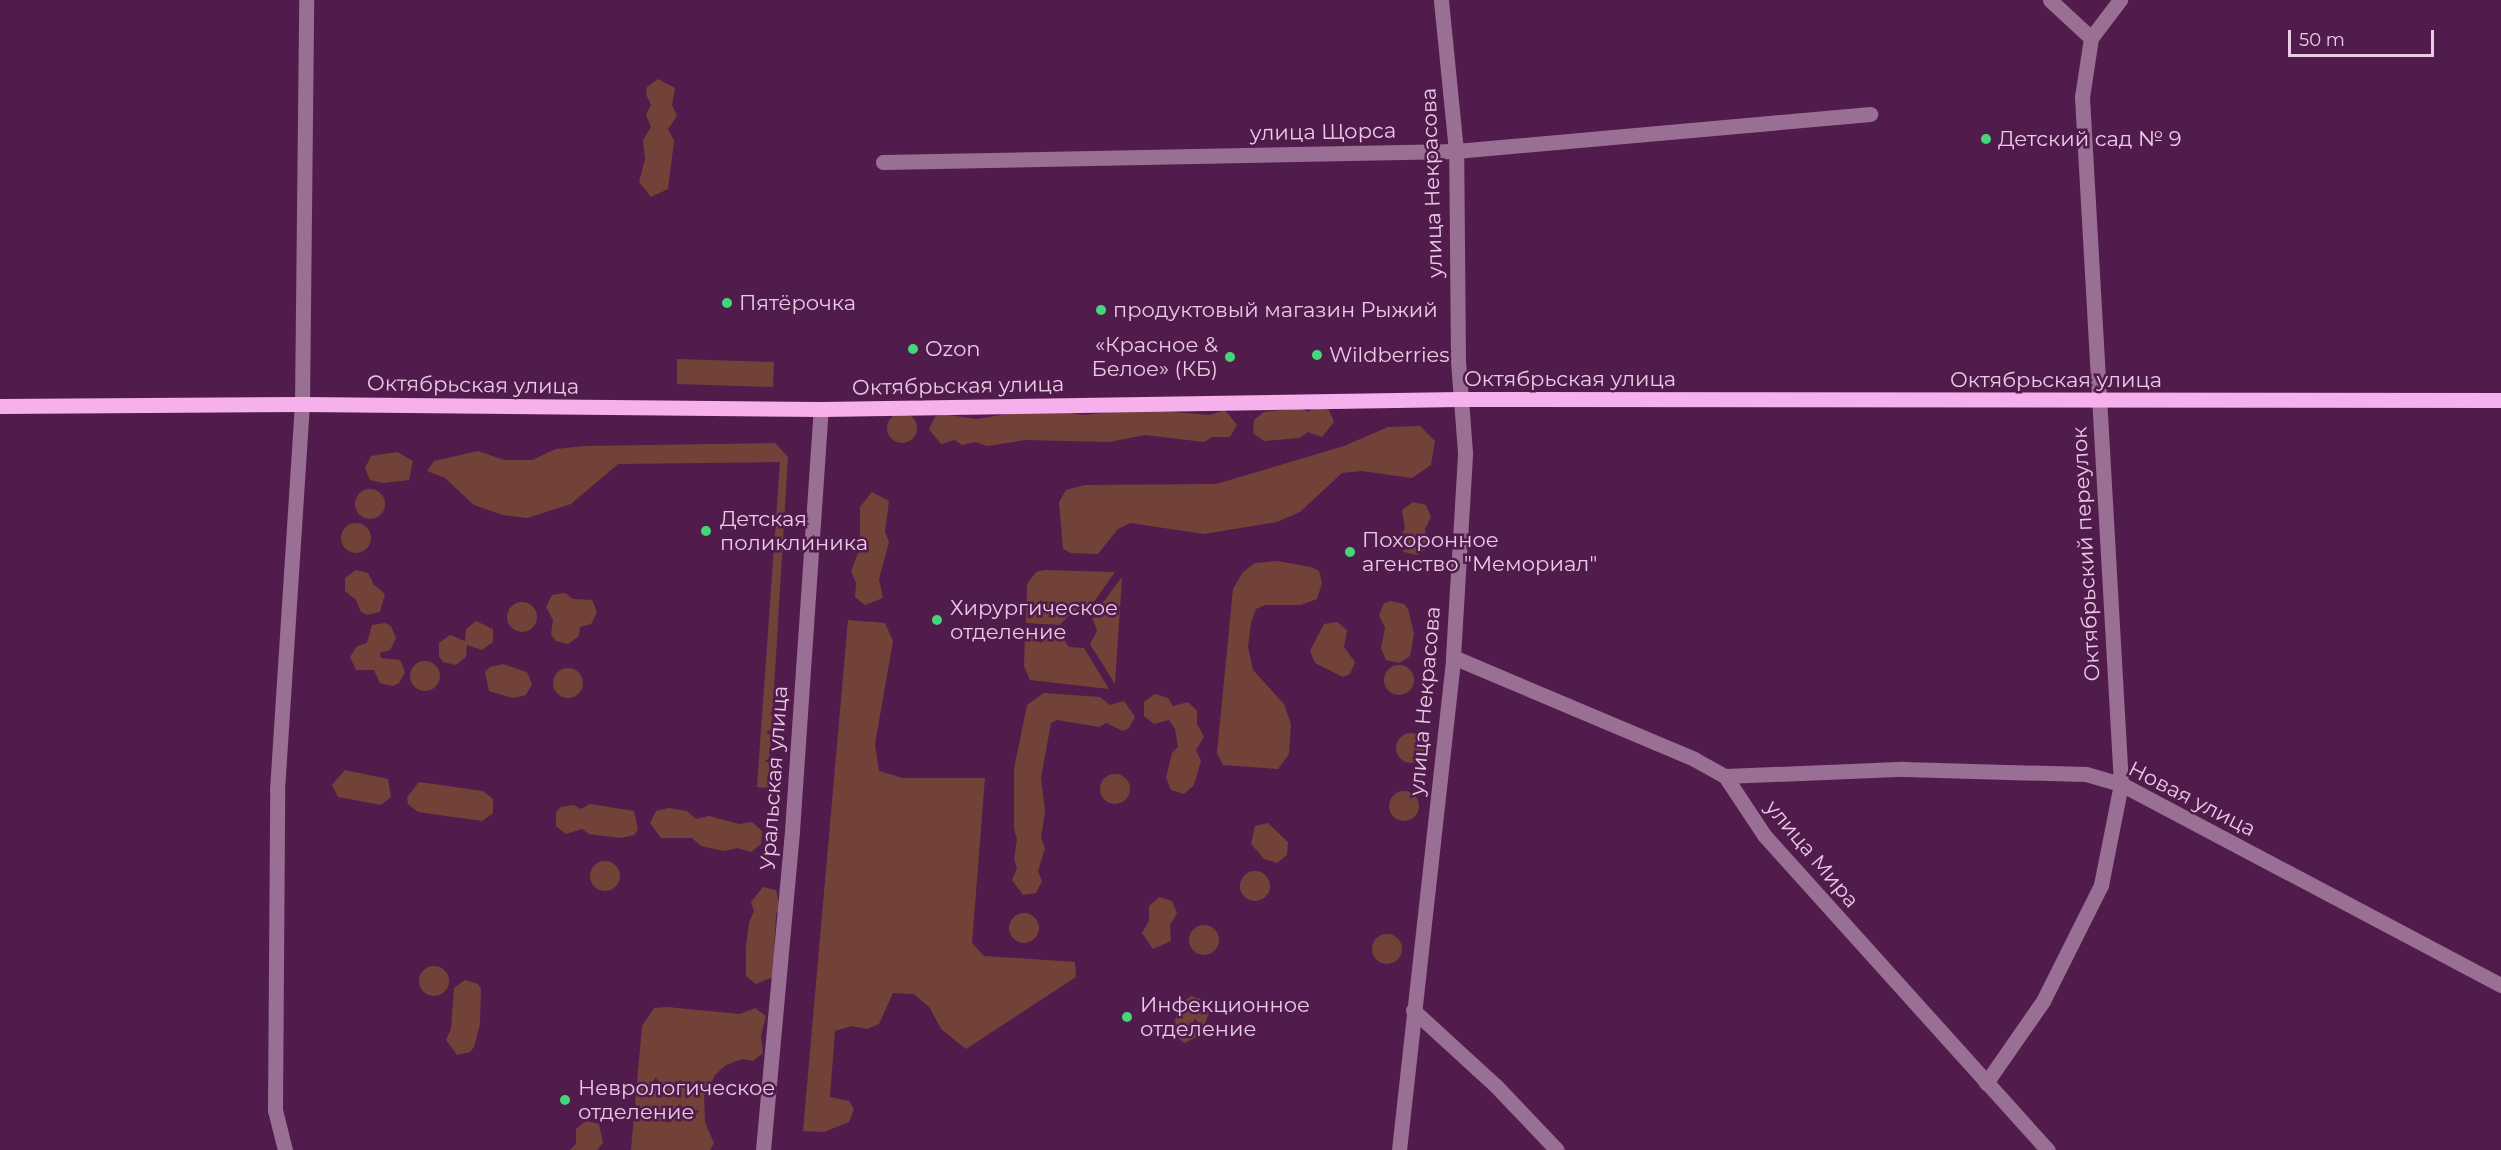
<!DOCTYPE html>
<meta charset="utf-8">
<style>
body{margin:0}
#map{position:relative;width:2501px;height:1150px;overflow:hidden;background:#511c4c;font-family:Montserrat,sans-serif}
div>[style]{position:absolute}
.green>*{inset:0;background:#724239}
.round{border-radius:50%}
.minor>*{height:15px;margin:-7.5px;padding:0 7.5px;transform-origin:7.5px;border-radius:7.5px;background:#9a6f94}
.major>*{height:15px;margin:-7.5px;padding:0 7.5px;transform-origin:7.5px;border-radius:7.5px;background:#f6b0ec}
.dots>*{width:16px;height:16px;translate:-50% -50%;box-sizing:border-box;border:3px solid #511c4c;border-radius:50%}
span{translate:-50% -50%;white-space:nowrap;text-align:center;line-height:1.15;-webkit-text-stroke:5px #511c4c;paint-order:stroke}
.street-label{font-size:21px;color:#eacae5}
.poi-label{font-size:21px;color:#eacae5}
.left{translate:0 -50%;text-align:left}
.right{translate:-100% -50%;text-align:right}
.scale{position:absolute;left:2288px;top:30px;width:146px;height:27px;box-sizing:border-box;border:3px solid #eacae5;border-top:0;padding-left:8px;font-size:18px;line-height:21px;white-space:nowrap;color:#eacae5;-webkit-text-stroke:4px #511c4c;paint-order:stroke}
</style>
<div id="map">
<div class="green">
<div style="clip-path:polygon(658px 79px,675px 88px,672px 105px,677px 116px,668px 129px,674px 141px,668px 189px,651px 197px,639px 182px,645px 159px,643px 140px,651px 127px,646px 115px,651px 105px,646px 94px,647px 87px)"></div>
<div style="clip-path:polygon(677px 359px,774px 362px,773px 387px,677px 384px)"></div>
<div style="clip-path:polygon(1316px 407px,1329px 410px,1334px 422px,1322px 437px,1308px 432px,1300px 438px,1264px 441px,1253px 433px,1254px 420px,1264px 412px,1301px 408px,1308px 412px)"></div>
<div style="clip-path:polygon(1138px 409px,1210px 415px,1225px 410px,1237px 425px,1230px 437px,1212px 437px,1204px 442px,1145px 435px,1109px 442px,1025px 440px,988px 446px,975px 442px,962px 445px,955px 440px,941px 444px,929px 429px,935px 417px,942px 414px,976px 419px,1014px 413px,1056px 411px,1084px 415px)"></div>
<div class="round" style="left:887px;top:413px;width:30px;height:30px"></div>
<div style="clip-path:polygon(1420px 426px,1435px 441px,1431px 465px,1412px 478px,1361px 471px,1342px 473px,1300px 512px,1277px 522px,1204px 534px,1130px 523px,1118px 529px,1098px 554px,1071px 553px,1063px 549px,1059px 502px,1066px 490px,1085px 485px,1216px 484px,1344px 446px,1388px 427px)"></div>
<div style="clip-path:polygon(775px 443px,788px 457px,768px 788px,757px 787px,780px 462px,618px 464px,571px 504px,527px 518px,503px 515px,474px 505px,445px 478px,427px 471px,434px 461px,478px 451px,504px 460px,532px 460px,556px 449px,585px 446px)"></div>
<div style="clip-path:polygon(397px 452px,413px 461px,409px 480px,383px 483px,370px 480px,365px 468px,371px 456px)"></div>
<div class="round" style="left:355px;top:489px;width:30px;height:30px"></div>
<div style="clip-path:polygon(872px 492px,889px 501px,885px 532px,889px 542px,879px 579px,883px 598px,865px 605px,855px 597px,856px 583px,851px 571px,860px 548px,860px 507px)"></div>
<div style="clip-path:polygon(1413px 502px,1426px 505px,1431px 517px,1425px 529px,1428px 547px,1417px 555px,1404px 552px,1399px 540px,1405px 528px,1402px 510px)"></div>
<div class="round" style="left:341px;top:523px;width:30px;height:30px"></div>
<div style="clip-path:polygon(1277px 561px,1311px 567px,1319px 571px,1322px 583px,1317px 599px,1301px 605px,1265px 605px,1256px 609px,1251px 623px,1248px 647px,1253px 670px,1284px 704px,1291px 724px,1289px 754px,1278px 769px,1223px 765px,1217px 753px,1233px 589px,1243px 572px,1255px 563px)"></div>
<div style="clip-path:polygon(356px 570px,368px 573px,374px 585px,385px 594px,380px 612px,367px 615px,361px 612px,356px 600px,345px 591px,345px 578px)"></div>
<div style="clip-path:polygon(1036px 572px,1044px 570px,1115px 572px,1086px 613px,1072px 612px,1060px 625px,1026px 623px,1027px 584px)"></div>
<div style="clip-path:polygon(1122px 577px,1115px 684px,1090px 644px,1097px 631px,1092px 617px)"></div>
<div style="clip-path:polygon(565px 593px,573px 599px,592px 600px,597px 612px,591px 624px,580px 627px,579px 636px,568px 644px,556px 641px,551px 635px,553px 620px,546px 607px,552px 595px)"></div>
<div style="clip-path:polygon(1391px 601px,1404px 604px,1408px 609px,1414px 634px,1410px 656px,1399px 663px,1386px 660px,1381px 648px,1385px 628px,1379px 615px,1384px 603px)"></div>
<div class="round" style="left:507px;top:602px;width:30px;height:30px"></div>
<div style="clip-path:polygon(848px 620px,885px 623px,893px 641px,875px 744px,879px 771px,903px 778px,985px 778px,972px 943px,984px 956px,1075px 962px,1076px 977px,966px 1049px,941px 1029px,930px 1008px,914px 994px,893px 993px,879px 1024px,867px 1029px,852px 1026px,835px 1031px,830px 1097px,849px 1101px,854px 1109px,849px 1122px,824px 1132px,803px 1131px)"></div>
<div style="clip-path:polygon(476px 621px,493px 629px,493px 642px,482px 650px,467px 645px,466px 657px,456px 665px,443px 662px,439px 656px,439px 643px,450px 635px,465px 641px,466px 629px)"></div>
<div style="clip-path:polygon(1337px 622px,1347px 630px,1344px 647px,1355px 662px,1350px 674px,1343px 677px,1315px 663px,1310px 651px,1324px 624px)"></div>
<div style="clip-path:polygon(385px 623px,391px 626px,396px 638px,390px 650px,380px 653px,381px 658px,400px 660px,405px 672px,399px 683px,393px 686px,380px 683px,374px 670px,356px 670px,350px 657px,357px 646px,367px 643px,372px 625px)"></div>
<div style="clip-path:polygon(1025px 631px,1059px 632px,1069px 647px,1084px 648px,1109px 689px,1030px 680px,1024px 666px)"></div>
<div class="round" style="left:410px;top:661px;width:30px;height:30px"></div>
<div style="clip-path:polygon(503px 664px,527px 672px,532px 684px,526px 695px,513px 698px,489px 691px,485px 672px,490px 667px)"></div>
<div class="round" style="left:1384px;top:665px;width:30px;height:30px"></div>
<div class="round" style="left:553px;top:668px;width:30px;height:30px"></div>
<div style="clip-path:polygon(1044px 693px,1100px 697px,1110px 705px,1124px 701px,1135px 717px,1129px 728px,1123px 731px,1106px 723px,1099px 727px,1057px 720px,1051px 723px,1041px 778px,1045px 811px,1041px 838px,1045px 848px,1038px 871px,1042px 881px,1036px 893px,1023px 895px,1012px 880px,1017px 869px,1014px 859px,1017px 839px,1014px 829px,1014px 769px,1027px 705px)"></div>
<div style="clip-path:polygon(1155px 694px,1168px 698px,1173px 706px,1188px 702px,1197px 711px,1197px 724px,1204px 737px,1196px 750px,1201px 761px,1194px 785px,1184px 794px,1171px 790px,1166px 778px,1172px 753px,1178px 747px,1175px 729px,1169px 720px,1154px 724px,1144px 716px,1144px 702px)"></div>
<div class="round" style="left:1396px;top:733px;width:30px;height:30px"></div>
<div style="clip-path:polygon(345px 770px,388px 779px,391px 797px,381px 805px,338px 797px,332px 785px)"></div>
<div class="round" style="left:1100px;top:774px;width:30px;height:30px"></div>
<div style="clip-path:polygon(419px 782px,483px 791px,493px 799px,493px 813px,482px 821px,418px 812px,408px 804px,407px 797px)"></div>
<div class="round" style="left:1389px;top:791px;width:30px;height:30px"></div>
<div style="clip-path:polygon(590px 804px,634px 811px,638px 830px,634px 835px,621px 838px,589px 834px,582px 829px,566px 834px,556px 826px,556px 812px,561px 807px,574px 805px,581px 809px)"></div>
<div style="clip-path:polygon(669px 808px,687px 811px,696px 819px,709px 816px,739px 824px,752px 822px,762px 831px,761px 844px,751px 852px,737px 848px,724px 851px,701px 846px,692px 838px,661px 838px,650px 823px,656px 811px)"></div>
<div style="clip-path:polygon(1268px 823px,1288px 842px,1287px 855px,1277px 863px,1264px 859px,1251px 844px,1255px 826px)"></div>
<div class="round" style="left:590px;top:861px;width:30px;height:30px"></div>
<div class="round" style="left:1240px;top:871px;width:30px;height:30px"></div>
<div style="clip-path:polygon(763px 887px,776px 890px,780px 909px,776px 914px,773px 977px,756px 984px,746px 976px,746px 946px,749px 923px,754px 911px,751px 902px)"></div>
<div style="clip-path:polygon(1159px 897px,1172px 901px,1177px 913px,1170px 925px,1171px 941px,1153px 949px,1142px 933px,1149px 921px,1149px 906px)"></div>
<div class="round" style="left:1009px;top:913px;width:30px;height:30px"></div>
<div class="round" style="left:1189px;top:925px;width:30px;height:30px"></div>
<div class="round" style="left:1372px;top:934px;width:30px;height:30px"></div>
<div class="round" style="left:419px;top:966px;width:30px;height:30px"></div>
<div style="clip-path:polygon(465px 980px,478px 984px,481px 989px,480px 1024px,474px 1047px,470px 1052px,457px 1055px,446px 1040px,451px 1029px,454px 988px)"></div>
<div style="clip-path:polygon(1191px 996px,1204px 1000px,1209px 1012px,1201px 1035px,1184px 1043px,1174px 1034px,1173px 1028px,1180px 1004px)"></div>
<div style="clip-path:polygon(667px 1007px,740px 1014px,755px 1008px,766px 1016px,761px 1036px,763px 1053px,753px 1061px,742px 1059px,726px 1065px,715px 1075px,704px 1096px,705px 1123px,714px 1143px,710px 1150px,631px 1150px,642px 1026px,654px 1008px)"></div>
<div style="clip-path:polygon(586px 1121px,599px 1124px,603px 1143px,597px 1150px,570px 1150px,576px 1144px,576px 1129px)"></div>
</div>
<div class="minor">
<div style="left:2050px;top:0;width:56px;rotate:42.8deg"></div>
<div style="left:883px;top:162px;width:573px;rotate:-1.1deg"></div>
<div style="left:1456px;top:151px;width:416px;rotate:-5.1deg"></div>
<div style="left:1453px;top:657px;width:262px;rotate:22.9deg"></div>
<div style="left:1694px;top:759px;width:35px;rotate:29deg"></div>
<div style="left:1725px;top:776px;width:71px;rotate:56.5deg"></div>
<div style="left:1764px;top:835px;width:424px;rotate:48deg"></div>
<div style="left:1725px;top:776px;width:178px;rotate:-2.3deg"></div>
<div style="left:1903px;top:769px;width:183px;rotate:1.6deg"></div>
<div style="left:2086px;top:774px;width:36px;rotate:16deg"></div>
<div style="left:2121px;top:784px;width:430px;rotate:27.9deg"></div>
<div style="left:1413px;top:1010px;width:113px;rotate:42.5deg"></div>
<div style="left:1496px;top:1086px;width:88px;rotate:46.4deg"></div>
<div style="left:1986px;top:1083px;width:100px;rotate:-55.2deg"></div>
<div style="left:2043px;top:1001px;width:130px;rotate:-63.4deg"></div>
<div style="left:2101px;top:885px;width:103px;rotate:-78.8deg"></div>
<div style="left:2121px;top:784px;width:688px;rotate:-93.25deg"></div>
<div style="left:2082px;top:97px;width:60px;rotate:-81.3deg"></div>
<div style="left:2091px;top:38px;width:48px;rotate:-52.7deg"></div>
<div style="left:285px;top:1150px;width:41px;rotate:-104deg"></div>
<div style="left:275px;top:1110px;width:320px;rotate:-89.6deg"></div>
<div style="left:277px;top:790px;width:387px;rotate:-86.3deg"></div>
<div style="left:302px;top:404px;width:404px;rotate:-89.4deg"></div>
<div style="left:763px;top:1150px;width:320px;rotate:-84.8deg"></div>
<div style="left:792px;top:831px;width:423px;rotate:-86.1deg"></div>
<div style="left:1399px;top:1150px;width:496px;rotate:-83.7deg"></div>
<div style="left:1453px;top:657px;width:205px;rotate:-86.6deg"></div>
<div style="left:1465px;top:452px;width:92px;rotate:-94.4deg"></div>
<div style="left:1458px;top:360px;width:209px;rotate:-90.5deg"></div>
<div style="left:1456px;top:151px;width:152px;rotate:-95.7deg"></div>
</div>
<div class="major">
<div style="left:0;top:406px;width:302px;rotate:-0.4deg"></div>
<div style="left:302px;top:404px;width:519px;rotate:0.55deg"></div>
<div style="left:821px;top:409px;width:638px;rotate:-0.9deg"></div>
<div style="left:1459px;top:399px;width:1042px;rotate:0.05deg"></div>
</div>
<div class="dots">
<div style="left:1986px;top:139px;background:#44d77a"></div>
<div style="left:727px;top:303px;background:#44d77a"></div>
<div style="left:1101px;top:310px;background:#44d77a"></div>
<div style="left:913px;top:349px;background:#44d77a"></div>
<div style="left:1317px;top:355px;background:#44d77a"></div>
<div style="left:1230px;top:357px;background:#44d77a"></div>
<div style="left:706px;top:531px;background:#44d77a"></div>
<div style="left:1350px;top:552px;background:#44d77a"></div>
<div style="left:937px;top:620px;background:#44d77a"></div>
<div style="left:1127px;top:1017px;background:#44d77a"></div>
<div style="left:565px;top:1100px;background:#44d77a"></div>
</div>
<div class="street-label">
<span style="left:1323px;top:132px;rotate:-1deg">улица Щорса</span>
<span style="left:1432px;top:183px;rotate:-92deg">улица Некрасова</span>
<span style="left:1570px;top:379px">Октябрьская улица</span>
<span style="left:2056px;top:380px">Октябрьская улица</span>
<span style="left:473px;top:385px;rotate:1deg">Октябрьская улица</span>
<span style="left:958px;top:386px;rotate:-1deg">Октябрьская улица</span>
<span style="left:2086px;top:554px;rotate:-93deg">Октябрьский переулок</span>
<span style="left:1425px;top:701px;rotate:-85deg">улица Некрасова</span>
<span style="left:774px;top:778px;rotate:-86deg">Уральская улица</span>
<span style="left:2192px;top:799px;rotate:27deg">Новая улица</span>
<span style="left:1812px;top:854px;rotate:50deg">улица Мира</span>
</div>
<div class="poi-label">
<span class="left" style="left:1998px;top:139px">Детский сад № 9</span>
<span class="left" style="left:739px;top:303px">Пятёрочка</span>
<span class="left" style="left:1113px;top:310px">продуктовый магазин Рыжий</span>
<span class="right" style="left:1218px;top:357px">«Красное &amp;<br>Белое» (КБ)</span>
<span class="left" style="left:925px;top:349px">Ozon</span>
<span class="left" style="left:1329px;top:355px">Wildberries</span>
<span class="left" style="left:720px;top:531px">Детская<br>поликлиника</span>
<span class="left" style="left:1362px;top:552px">Похоронное<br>агенство "Мемориал"</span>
<span class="left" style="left:950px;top:620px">Хирургическое<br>отделение</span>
<span class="left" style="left:1140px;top:1017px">Инфекционное<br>отделение</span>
<span class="left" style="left:578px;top:1100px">Неврологическое<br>отделение</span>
</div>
<div class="scale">50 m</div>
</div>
